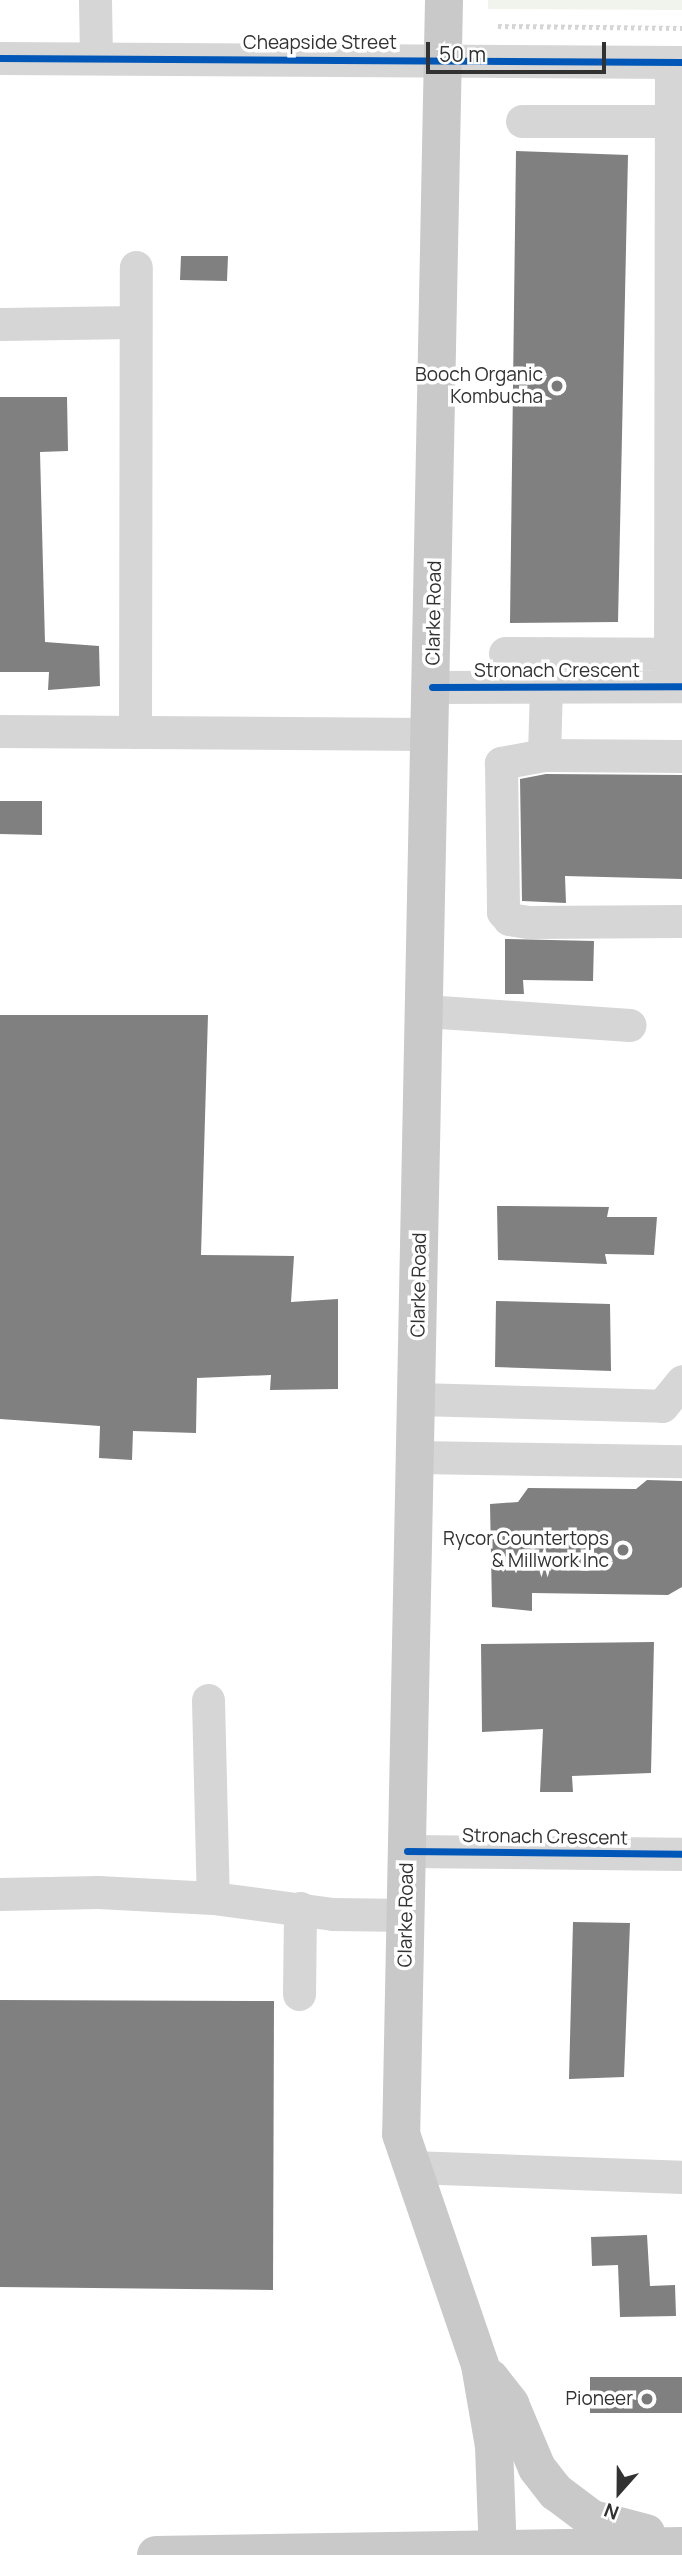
<!DOCTYPE html>
<style>
body{margin:0}
#map{position:relative;width:682px;height:2555px;overflow:hidden;background:#fff;font-family:Manrope,sans-serif}
div>[style]{position:absolute}
.green>*{inset:0;background:#f1f4ed}
.building>*{inset:0;background:#808080}
.path>*{height:4.5px;margin-top:-2.25px;transform-origin:0;background:repeating-linear-gradient(90deg,#d5d5d5 0 3.5px,transparent 0 7px)}
.minor>*{height:33px;margin:-16.5px;padding:0 16.5px;transform-origin:16.5px;border-radius:16.5px;background:#d6d6d6}
.major>*{height:38px;margin:-19px;padding:0 19px;transform-origin:19px;border-radius:19px;background:#c9c9c9}
.cycleway>*{height:7px;margin:-3.5px;padding:0 3.5px;transform-origin:3.5px;border-radius:3.5px;background:#0057b8}
.dots>*{width:19px;height:19px;translate:-50% -50%;box-sizing:border-box;border:4px solid #fff;border-radius:50%}
span{translate:-50% -50%;white-space:nowrap;text-align:center;line-height:1.15;-webkit-text-stroke:7px #fff;paint-order:stroke}
.street-label{font-size:19px;color:#323232}
.poi-label{font-size:19px;color:#323232}
.right{translate:-100% -50%;text-align:right}
.north{position:absolute;left:584px;top:2457px;width:70px;height:70px;-webkit-text-stroke:5px #fff;paint-order:stroke;rotate:201deg;font-size:19px;font-weight:700;line-height:28px;text-align:center;color:#323232}
.north::after{content:'';display:block;margin:auto;width:24px;height:32px;background:#323232;clip-path:polygon(50% 0,100% 100%,50% 72%,0 100%)}
.scale{position:absolute;left:426px;top:42px;width:180px;height:32px;box-sizing:border-box;border:4px solid #323232;border-top:0;padding-left:9px;font-size:21px;line-height:24px;white-space:nowrap;color:#323232;-webkit-text-stroke:5px #fff;paint-order:stroke}
</style>
<div id="map">
<div class="green">
<div style="clip-path:polygon(488px 0,682px 0,682px 10px,488px 9px)"></div>
</div>
<div class="building">
<div style="clip-path:polygon(516px 151px,628px 155px,618px 622px,510px 623px)"></div>
<div style="clip-path:polygon(181px 256px,228px 256px,227px 281px,180px 280px)"></div>
<div style="clip-path:polygon(0 397px,67px 397px,68px 451px,40px 452px,45px 642px,99px 646px,100px 686px,48px 690px,49px 672px,0 672px)"></div>
<div style="clip-path:polygon(546px 774px,682px 775px,682px 879px,565px 876px,566px 903px,522px 901px,520px 779px)"></div>
<div style="clip-path:polygon(0 801px,42px 801px,42px 835px,0 834px)"></div>
<div style="clip-path:polygon(505px 939px,594px 941px,593px 981px,523px 980px,524px 994px,505px 994px)"></div>
<div style="clip-path:polygon(0 1015px,208px 1015px,201px 1255px,294px 1256px,291px 1302px,338px 1299px,338px 1389px,270px 1390px,271px 1375px,197px 1378px,196px 1433px,133px 1431px,132px 1460px,99px 1458px,100px 1426px,0 1419px)"></div>
<div style="clip-path:polygon(497px 1206px,609px 1207px,607px 1217px,657px 1217px,654px 1255px,605px 1254px,607px 1264px,498px 1260px)"></div>
<div style="clip-path:polygon(496px 1301px,610px 1304px,611px 1371px,495px 1367px)"></div>
<div style="clip-path:polygon(647px 1480px,682px 1481px,682px 1587px,668px 1595px,532px 1593px,532px 1611px,492px 1607px,490px 1504px,518px 1502px,528px 1488px,636px 1489px)"></div>
<div style="clip-path:polygon(654px 1642px,651px 1773px,572px 1776px,573px 1792px,540px 1792px,543px 1729px,482px 1732px,481px 1644px)"></div>
<div style="clip-path:polygon(573px 1922px,630px 1923px,624px 2077px,569px 2079px)"></div>
<div style="clip-path:polygon(0 2000px,274px 2001px,273px 2290px,0 2287px)"></div>
<div style="clip-path:polygon(647px 2235px,650px 2286px,675px 2285px,676px 2316px,620px 2317px,618px 2265px,592px 2266px,591px 2237px)"></div>
<div style="clip-path:polygon(590px 2377px,682px 2377px,682px 2413px,590px 2413px)"></div>
</div>
<div class="path">
<div style="left:498px;top:26px;width:184px;rotate:0.6deg"></div>
</div>
<div class="minor">
<div style="left:95px;top:0;width:58px;rotate:89deg"></div>
<div style="left:0;top:58px;width:682px;rotate:0.34deg"></div>
<div style="left:522px;top:121px;width:149px"></div>
<div style="left:0;top:324px;width:134px;rotate:-0.9deg"></div>
<div style="left:505px;top:653px;width:165px;rotate:0.3deg"></div>
<div style="left:547px;top:653px;width:102px;rotate:91.7deg"></div>
<div style="left:544px;top:755px;width:138px;rotate:0.4deg"></div>
<div style="left:670px;top:686px;width:624px;rotate:-89.91deg"></div>
<div style="left:432px;top:687px;width:250px;rotate:-0.2deg"></div>
<div style="left:0;top:731px;width:431px;rotate:0.4deg"></div>
<div style="left:135px;top:732px;width:465px;rotate:-89.9deg"></div>
<div style="left:544px;top:755px;width:44px;rotate:169.5deg"></div>
<div style="left:501px;top:763px;width:149px;rotate:89.2deg"></div>
<div style="left:503px;top:912px;width:9px;rotate:49deg"></div>
<div style="left:509px;top:919px;width:20px;rotate:9deg"></div>
<div style="left:529px;top:922px;width:153px;rotate:-0.4deg"></div>
<div style="left:425px;top:1011px;width:205px;rotate:3.9deg"></div>
<div style="left:417px;top:1399px;width:245px;rotate:1.6deg"></div>
<div style="left:662px;top:1406px;width:32px;rotate:-51deg"></div>
<div style="left:416px;top:1457px;width:266px;rotate:0.9deg"></div>
<div style="left:208px;top:1700px;width:198px;rotate:88.6deg"></div>
<div style="left:407px;top:1851px;width:275px;rotate:0.6deg"></div>
<div style="left:0;top:1894px;width:98px;rotate:-1.2deg"></div>
<div style="left:98px;top:1892px;width:115px;rotate:3deg"></div>
<div style="left:213px;top:1898px;width:121px;rotate:7.6deg"></div>
<div style="left:333px;top:1914px;width:73px;rotate:0.8deg"></div>
<div style="left:299px;top:1994px;width:86px;rotate:-89.3deg"></div>
<div style="left:412px;top:2167px;width:270px;rotate:2.1deg"></div>
</div>
<div class="major">
<div style="left:444px;top:0;width:2134px;rotate:91.15deg"></div>
<div style="left:401px;top:2134px;width:244px;rotate:71.1deg"></div>
<div style="left:480px;top:2365px;width:82px;rotate:80.2deg"></div>
<div style="left:494px;top:2446px;width:109px;rotate:87.9deg"></div>
<div style="left:490px;top:2378px;width:33px;rotate:52deg"></div>
<div style="left:510px;top:2404px;width:69px;rotate:67.1deg"></div>
<div style="left:537px;top:2468px;width:31px;rotate:52deg"></div>
<div style="left:556px;top:2492px;width:45px;rotate:36.9deg"></div>
<div style="left:592px;top:2519px;width:56px;rotate:14.5deg"></div>
<div style="left:156px;top:2555px;width:526px;rotate:-0.98deg"></div>
</div>
<div class="cycleway">
<div style="left:0;top:58px;width:682px;rotate:0.34deg"></div>
<div style="left:432px;top:687px;width:250px;rotate:-0.2deg"></div>
<div style="left:407px;top:1851px;width:275px;rotate:0.6deg"></div>
</div>
<div class="dots">
<div style="left:557px;top:386px;background:#7a7a7a"></div>
<div style="left:623px;top:1550px;background:#7a7a7a"></div>
<div style="left:647px;top:2399px;background:#7a7a7a"></div>
</div>
<div class="street-label">
<span style="left:320px;top:43px">Cheapside Street</span>
<span style="left:434px;top:613px;rotate:-89deg">Clarke Road</span>
<span style="left:557px;top:671px">Stronach Crescent</span>
<span style="left:419px;top:1285px;rotate:-89deg">Clarke Road</span>
<span style="left:545px;top:1837px;rotate:1deg">Stronach Crescent</span>
<span style="left:406px;top:1915px;rotate:-89deg">Clarke Road</span>
</div>
<div class="poi-label">
<span class="right" style="left:543px;top:386px">Booch Organic<br>Kombucha</span>
<span class="right" style="left:609px;top:1550px">Rycor Countertops<br>&amp; Millwork Inc</span>
<span class="right" style="left:633px;top:2399px">Pioneer</span>
</div>
<div class="north">N</div>
<div class="scale">50 m</div>
</div>
